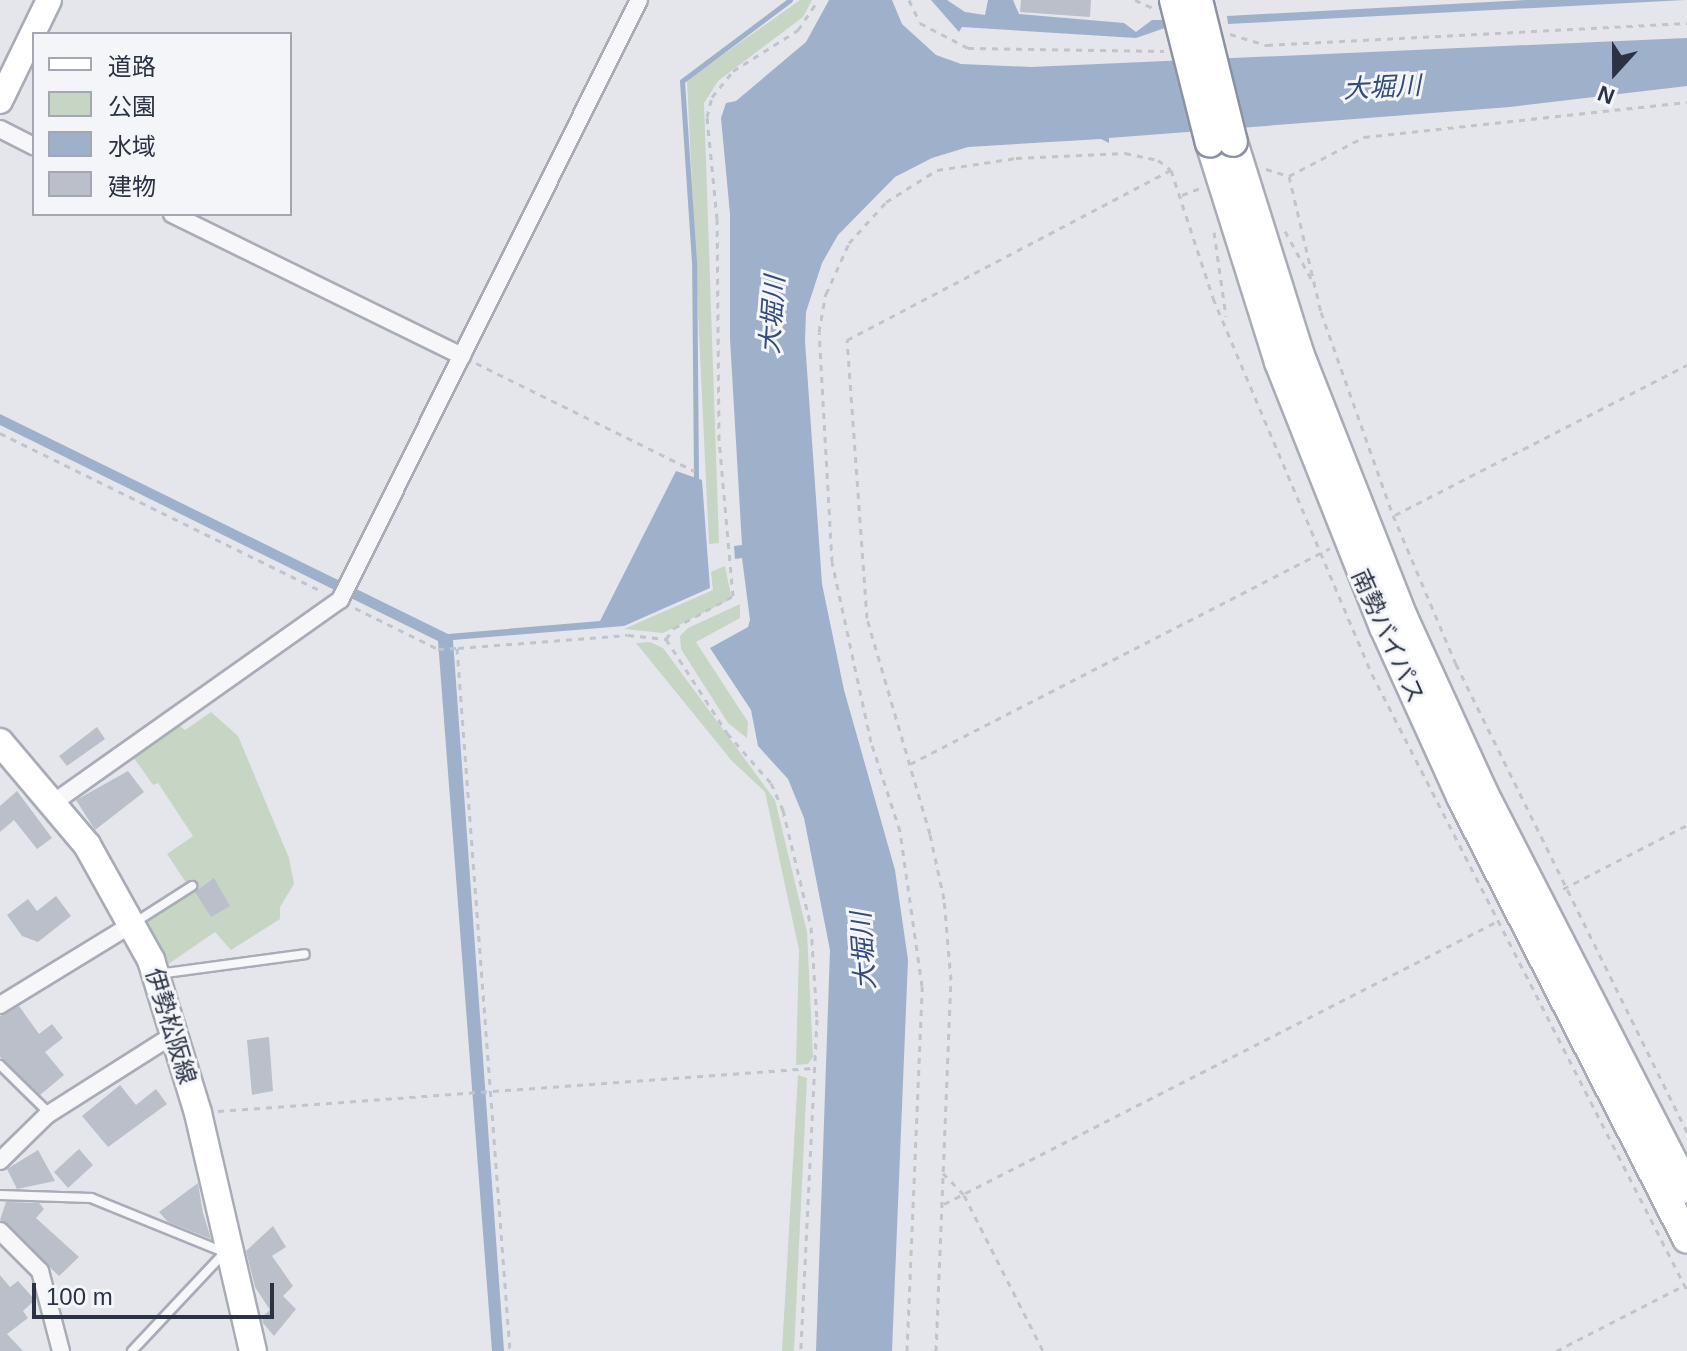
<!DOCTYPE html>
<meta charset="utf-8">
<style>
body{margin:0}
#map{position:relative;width:1687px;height:1351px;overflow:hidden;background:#e4e6ec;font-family:Helvetica,"Noto Sans JP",sans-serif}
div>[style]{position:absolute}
.green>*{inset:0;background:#c7d5c5}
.water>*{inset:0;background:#9fb0cb}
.stream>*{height:5px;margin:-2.5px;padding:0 2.5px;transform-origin:2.5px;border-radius:2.5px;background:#9fb0cb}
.building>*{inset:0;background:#bbbfc9}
.path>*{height:3px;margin-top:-1.5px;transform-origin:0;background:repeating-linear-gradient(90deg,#c2c4cb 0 6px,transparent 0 12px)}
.roads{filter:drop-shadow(2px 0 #a9acb6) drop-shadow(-2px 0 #a9acb6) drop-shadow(0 2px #a9acb6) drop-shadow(0 -2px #a9acb6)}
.service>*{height:8px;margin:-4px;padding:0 4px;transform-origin:4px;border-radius:4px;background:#f7f7fa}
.minor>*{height:16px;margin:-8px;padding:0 8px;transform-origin:8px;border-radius:8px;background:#f7f7fa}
.secondary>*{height:24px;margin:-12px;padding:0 12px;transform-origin:12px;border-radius:12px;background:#fff}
.primary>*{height:26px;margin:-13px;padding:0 13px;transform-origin:13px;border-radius:13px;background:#fff}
.trunk>*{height:28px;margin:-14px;padding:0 14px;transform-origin:14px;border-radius:14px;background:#fff}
.bridges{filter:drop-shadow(2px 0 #8b92a2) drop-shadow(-2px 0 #8b92a2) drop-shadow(0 2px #8b92a2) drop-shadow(0 -2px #8b92a2)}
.trunk-bridge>*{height:28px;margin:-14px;padding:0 14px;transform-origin:14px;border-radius:14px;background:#fff}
span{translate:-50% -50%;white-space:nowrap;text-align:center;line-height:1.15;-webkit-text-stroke:6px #f4f5f9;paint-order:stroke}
.street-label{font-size:24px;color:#2b3244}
.water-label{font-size:26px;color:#354c78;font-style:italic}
.legend{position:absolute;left:32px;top:32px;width:260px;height:184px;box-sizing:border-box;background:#f4f5f9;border:2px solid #a4a7b1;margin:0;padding:10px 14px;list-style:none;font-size:24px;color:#2b3244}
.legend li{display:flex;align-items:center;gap:16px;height:40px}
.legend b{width:40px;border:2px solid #a4a7b1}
.north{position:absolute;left:1575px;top:32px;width:80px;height:80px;-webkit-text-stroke:6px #f4f5f9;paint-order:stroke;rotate:201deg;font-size:22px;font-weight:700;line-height:32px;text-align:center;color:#2b3244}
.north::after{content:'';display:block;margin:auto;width:28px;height:36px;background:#2b3244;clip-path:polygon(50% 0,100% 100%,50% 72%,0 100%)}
.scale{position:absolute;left:32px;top:1283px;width:242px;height:36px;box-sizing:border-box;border:4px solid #2b3244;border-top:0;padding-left:10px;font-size:24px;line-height:28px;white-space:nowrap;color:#2b3244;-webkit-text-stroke:6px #f4f5f9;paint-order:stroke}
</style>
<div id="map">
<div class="green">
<div style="clip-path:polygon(800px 0,812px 0,803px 17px,718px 81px,704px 103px,719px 543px,709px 544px,687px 80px)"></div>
<div style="clip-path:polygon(725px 566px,731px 595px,727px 601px,663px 633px,624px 629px,713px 590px,711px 572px)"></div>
<div style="clip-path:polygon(740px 604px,740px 618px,696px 642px,748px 722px,747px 738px,728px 723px,681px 649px,680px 636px,688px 628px)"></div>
<div style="clip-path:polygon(650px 642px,663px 648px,775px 800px,807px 932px,813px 1057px,808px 1064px,796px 1065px,799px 950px,765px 792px,732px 761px,636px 643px)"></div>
<div style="clip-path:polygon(211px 712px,238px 736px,289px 858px,294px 884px,280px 907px,280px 919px,231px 950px,215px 932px,167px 965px,144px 915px,187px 884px,167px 854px,193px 836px,158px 783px,153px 785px,134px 758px,178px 724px,185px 730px)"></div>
<div style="clip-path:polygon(798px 1075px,807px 1078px,794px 1351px,782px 1351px)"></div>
</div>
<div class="water">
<div style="clip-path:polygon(829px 0,892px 0,902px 24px,936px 55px,961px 64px,1031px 67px,1687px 38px,1687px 86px,1510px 107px,1109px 138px,1109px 143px,1101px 139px,968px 147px,932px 158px,895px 177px,838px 235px,822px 263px,806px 312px,805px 341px,822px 584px,844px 690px,895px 870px,908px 960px,892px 1351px,816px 1351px,830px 950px,804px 818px,788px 779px,758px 746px,751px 710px,710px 648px,748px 627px,750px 620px,742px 558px,735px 559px,734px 546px,742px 545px,730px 339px,730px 214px,721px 118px,726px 103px,736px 101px,806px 42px)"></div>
<div style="clip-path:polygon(931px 0,947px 0,965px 12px,985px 15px,988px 0,1013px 0,1019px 14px,1124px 23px,1136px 32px,1152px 20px,1163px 20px,1165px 28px,1136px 38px,962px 27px,959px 32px)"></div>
<div style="clip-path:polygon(1526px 0,1685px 0,1228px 24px,1227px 16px)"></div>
<div style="clip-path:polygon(0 414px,448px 634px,600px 621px,676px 471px,702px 480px,710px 588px,624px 626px,453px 640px,504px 1351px,492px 1351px,438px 641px,0 425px)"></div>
</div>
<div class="stream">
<div style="left:696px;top:478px;width:216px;rotate:-90.5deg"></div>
<div style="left:694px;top:262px;width:181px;rotate:-93.8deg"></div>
<div style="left:682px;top:81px;width:135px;rotate:-36.9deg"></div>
</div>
<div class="building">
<div style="clip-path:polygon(1021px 0,1091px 0,1090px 17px,1020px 12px)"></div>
<div style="clip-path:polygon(97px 727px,105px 739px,67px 766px,59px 756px)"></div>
<div style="clip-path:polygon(128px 771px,144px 792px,95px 830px,76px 800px)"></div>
<div style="clip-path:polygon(17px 791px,52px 838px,37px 849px,14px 820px,0 832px,0 806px)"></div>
<div style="clip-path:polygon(214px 878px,230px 906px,211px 917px,195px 892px)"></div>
<div style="clip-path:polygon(56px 896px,71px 916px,38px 942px,22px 936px,7px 915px,28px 899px,37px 911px)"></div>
<div style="clip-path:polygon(19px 1006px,39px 1034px,52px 1024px,63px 1038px,45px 1052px,64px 1075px,40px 1095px,0 1057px,0 1016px)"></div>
<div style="clip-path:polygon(269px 1037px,273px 1091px,252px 1095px,247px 1040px)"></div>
<div style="clip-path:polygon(120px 1085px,136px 1105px,156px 1089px,167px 1104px,108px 1147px,82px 1116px)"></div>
<div style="clip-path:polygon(79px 1149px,93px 1165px,68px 1188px,54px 1172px)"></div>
<div style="clip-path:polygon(38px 1150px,55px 1181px,17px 1189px,7px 1169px)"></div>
<div style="clip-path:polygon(198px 1183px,203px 1213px,211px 1239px,168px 1222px,159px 1212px)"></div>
<div style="clip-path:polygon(6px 1202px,39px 1203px,44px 1209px,36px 1218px,79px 1257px,59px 1276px,0 1220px)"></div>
<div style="clip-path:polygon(273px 1226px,286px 1247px,272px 1256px,293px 1286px,283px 1296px,296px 1309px,274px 1336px,263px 1323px,262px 1317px,270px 1310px,255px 1287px,246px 1251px)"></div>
<div style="clip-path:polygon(0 1275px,10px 1287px,18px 1281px,35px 1300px,23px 1311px,28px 1318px,7px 1334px,23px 1351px,0 1351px)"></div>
</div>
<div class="path">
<div style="left:909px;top:0;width:25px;rotate:64deg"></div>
<div style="left:920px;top:23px;width:54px;rotate:27.5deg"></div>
<div style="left:968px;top:48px;width:196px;rotate:0.9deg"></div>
<div style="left:1135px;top:0;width:20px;rotate:24deg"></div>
<div style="left:1230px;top:34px;width:39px;rotate:17deg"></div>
<div style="left:1267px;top:45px;width:421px;rotate:-3deg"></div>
<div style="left:1266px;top:169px;width:24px;rotate:17deg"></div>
<div style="left:1289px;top:176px;width:140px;rotate:76.8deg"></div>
<div style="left:1321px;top:312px;width:215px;rotate:70.5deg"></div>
<div style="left:1393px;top:515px;width:162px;rotate:67.1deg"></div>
<div style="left:1456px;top:664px;width:522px;rotate:63.73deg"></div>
<div style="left:1289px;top:176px;width:85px;rotate:-27.5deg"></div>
<div style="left:1364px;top:137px;width:325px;rotate:-6.2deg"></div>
<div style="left:1182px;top:195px;width:22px;rotate:-21deg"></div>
<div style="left:1285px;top:231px;width:60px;rotate:61.3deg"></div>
<div style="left:1214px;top:232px;width:85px;rotate:81.9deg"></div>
<div style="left:476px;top:363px;width:244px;rotate:26.3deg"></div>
<div style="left:0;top:433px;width:360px;rotate:26.2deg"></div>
<div style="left:1395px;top:515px;width:328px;rotate:-27.2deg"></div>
<div style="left:355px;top:608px;width:93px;rotate:26.3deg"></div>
<div style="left:438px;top:649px;width:19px;rotate:-3deg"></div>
<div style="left:457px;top:648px;width:705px;rotate:85.69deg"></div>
<div style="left:666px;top:639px;width:112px;rotate:57deg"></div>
<div style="left:727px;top:733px;width:67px;rotate:48.7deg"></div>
<div style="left:771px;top:783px;width:30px;rotate:66deg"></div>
<div style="left:783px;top:810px;width:120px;rotate:76.5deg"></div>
<div style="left:811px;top:927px;width:92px;rotate:86.3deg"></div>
<div style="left:817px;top:1019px;width:332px;rotate:92.8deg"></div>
<div style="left:666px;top:639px;width:14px;rotate:-54deg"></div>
<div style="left:674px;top:628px;width:67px;rotate:-28.5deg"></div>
<div style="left:733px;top:596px;width:157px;rotate:-95.1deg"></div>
<div style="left:719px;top:440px;width:221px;rotate:-90.5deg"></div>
<div style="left:717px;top:219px;width:102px;rotate:-95.6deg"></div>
<div style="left:707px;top:117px;width:21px;rotate:-76deg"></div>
<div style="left:712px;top:97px;width:33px;rotate:-51deg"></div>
<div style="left:733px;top:71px;width:77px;rotate:-32.2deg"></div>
<div style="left:798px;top:30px;width:36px;rotate:-56deg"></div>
<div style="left:458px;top:648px;width:170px;rotate:-4.4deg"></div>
<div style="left:628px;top:635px;width:38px;rotate:6deg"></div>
<div style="left:910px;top:764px;width:472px;rotate:-27.2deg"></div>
<div style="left:1563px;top:889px;width:140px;rotate:-27.3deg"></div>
<div style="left:218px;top:1111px;width:596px;rotate:-4.14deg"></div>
<div style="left:943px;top:1173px;width:30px;rotate:46deg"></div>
<div style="left:964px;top:1195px;width:175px;rotate:63.1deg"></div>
<div style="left:944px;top:1204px;width:620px;rotate:-27.06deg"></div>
<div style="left:907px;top:1351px;width:365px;rotate:-87.6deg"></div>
<div style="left:922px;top:986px;width:157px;rotate:-98.1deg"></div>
<div style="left:900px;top:831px;width:94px;rotate:-108deg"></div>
<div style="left:871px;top:742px;width:184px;rotate:-102.2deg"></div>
<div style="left:832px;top:562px;width:230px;rotate:-93.2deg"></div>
<div style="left:819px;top:332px;width:39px;rotate:-80deg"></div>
<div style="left:826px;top:294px;width:56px;rotate:-65.7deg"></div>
<div style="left:849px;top:243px;width:55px;rotate:-47.9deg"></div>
<div style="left:886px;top:202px;width:60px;rotate:-32.1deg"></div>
<div style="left:937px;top:170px;width:80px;rotate:-8.6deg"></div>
<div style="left:1016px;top:158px;width:109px;rotate:-2.6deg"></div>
<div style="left:1125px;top:153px;width:34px;rotate:12deg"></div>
<div style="left:1158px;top:160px;width:16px;rotate:38deg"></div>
<div style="left:1171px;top:170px;width:135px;rotate:71.8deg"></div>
<div style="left:1213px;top:298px;width:408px;rotate:67.1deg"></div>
<div style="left:1372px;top:674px;width:692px;rotate:62.92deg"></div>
<div style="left:936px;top:1351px;width:371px;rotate:-87.7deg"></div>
<div style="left:951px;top:980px;width:81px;rotate:-94.9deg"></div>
<div style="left:944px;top:899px;width:66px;rotate:-102.2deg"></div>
<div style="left:930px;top:834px;width:225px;rotate:-106.3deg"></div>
<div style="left:867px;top:618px;width:279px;rotate:-94.1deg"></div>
<div style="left:847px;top:340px;width:366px;rotate:-27.7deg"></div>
<div style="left:1556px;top:1351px;width:145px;rotate:-27.1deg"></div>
</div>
<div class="roads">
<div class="service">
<div style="left:134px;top:923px;width:69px;rotate:-32.5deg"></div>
<div style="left:158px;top:974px;width:148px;rotate:-7.7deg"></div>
<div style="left:0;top:1065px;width:69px;rotate:44.4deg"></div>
<div style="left:0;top:1195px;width:91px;rotate:1.9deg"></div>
<div style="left:91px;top:1198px;width:144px;rotate:22.1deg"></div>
<div style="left:132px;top:1351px;width:139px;rotate:-46.8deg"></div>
</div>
<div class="minor">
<div style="left:0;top:129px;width:38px;rotate:27deg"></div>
<div style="left:172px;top:214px;width:323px;rotate:26.1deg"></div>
<div style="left:53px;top:803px;width:352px;rotate:-35.3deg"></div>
<div style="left:340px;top:600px;width:670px;rotate:-63.51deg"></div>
<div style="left:0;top:1005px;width:157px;rotate:-31.5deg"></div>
<div style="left:0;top:1161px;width:66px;rotate:-44.4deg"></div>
<div style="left:47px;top:1115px;width:153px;rotate:-32.4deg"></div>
<div style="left:0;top:1231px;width:57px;rotate:45deg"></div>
<div style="left:40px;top:1271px;width:83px;rotate:75.3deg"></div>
</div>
<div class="secondary">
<div style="left:0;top:101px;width:112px;rotate:-64.1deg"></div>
</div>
<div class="primary">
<div style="left:0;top:742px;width:135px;rotate:49.8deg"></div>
<div style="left:87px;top:845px;width:132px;rotate:60.9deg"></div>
<div style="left:151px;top:960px;width:160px;rotate:72.9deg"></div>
<div style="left:198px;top:1113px;width:244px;rotate:77deg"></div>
</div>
<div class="trunk">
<div style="left:1233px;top:142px;width:221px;rotate:72.6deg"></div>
<div style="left:1299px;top:353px;width:284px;rotate:68.5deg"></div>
<div style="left:1403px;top:617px;width:192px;rotate:65.4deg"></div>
<div style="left:1483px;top:792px;width:446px;rotate:62.8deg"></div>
<div style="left:1210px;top:143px;width:230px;rotate:72.5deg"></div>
<div style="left:1279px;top:362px;width:285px;rotate:68.4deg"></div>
<div style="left:1384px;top:627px;width:187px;rotate:65.6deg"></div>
<div style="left:1461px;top:797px;width:496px;rotate:62.9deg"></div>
</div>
</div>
<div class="bridges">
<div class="trunk-bridge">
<div style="left:1174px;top:0;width:147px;rotate:75.9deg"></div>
<div style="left:1198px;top:0;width:146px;rotate:76.2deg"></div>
</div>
</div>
<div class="street-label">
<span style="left:1388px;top:636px;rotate:66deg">南勢バイパス</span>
<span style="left:171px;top:1026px;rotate:73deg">伊勢松阪線</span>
</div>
<div class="water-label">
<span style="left:1382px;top:88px;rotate:-3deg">大堀川</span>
<span style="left:773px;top:315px;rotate:-86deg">大堀川</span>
<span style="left:864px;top:951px;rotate:-94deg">大堀川</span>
</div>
<ul class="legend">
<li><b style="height:10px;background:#fff"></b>道路</li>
<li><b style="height:22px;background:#c7d5c5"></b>公園</li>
<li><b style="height:22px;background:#9fb0cb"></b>水域</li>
<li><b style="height:22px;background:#bbbfc9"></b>建物</li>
</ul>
<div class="north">N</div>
<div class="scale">100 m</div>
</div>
